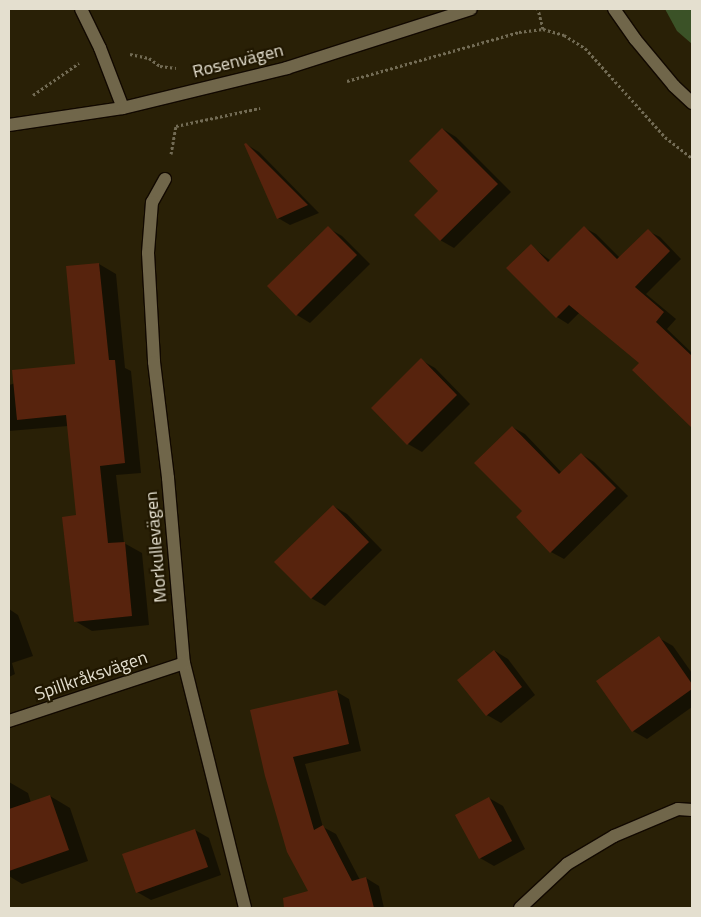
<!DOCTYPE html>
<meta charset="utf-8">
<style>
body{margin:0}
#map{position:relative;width:701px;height:917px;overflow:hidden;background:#292006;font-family:"Titillium Web",sans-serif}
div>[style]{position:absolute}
.green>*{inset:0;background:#3b5227}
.shadow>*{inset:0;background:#0007}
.building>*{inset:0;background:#57230d}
.path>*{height:3px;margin-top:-1.5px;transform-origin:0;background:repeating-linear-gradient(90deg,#726b54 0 2.5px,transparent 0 5px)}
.roads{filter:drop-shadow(1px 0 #120900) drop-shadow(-1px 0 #120900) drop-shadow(0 1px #120900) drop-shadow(0 -1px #120900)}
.minor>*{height:12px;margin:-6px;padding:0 6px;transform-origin:6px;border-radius:6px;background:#70664a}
.tertiary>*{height:12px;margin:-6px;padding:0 6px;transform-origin:6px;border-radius:6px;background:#70664a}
span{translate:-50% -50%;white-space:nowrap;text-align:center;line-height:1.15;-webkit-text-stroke:4.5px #201700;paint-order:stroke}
.street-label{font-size:18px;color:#e4dfcf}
.frame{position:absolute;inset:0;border:10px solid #e4dfcf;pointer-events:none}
</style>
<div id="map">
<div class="green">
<div style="clip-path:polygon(665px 9px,692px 9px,692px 44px,677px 31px)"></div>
</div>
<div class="shadow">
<div style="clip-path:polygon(443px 129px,456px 137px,511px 192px,454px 248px,440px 240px)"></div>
<div style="clip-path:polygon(246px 144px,259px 152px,319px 213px,290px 225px,278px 218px)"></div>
<div style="clip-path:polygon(328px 228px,342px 236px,370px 264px,310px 323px,297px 315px)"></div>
<div style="clip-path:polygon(585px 228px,596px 234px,620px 258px,648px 231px,660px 237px,681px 259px,646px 294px,676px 319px,667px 329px,692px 353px,692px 425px,641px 363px,580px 312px,568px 324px,557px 317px,531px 246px,551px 261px)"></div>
<div style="clip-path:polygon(99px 264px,116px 274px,125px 368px,131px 371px,141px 473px,116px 475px,124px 543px,142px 553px,149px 625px,92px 631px,75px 621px,77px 517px,68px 426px,9px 431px,9px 385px,77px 365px)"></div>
<div style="clip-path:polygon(421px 360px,435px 368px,470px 404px,422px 452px,408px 444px)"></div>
<div style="clip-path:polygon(512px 427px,525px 434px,562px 473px,581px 454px,594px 462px,628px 496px,564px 559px,551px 552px)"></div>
<div style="clip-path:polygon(333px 506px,347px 514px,382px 550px,325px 606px,311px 598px)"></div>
<div style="clip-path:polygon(9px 609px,18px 615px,33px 656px,12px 663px,15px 674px,9px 677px)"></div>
<div style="clip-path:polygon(659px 638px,673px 646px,692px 673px,692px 707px,647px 739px,633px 731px)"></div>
<div style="clip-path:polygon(495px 651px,508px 659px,535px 695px,501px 723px,487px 715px)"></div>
<div style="clip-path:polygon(337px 692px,349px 699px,361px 751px,305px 764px,323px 827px,336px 834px,360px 880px,366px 878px,379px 886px,384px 908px,301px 908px,298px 895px,310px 892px,266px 775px)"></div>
<div style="clip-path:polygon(9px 782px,28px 793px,31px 803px,50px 796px,70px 808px,88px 861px,22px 884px,9px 876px)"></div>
<div style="clip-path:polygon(489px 798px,503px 806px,525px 849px,494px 866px,480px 858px)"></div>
<div style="clip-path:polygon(195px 830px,209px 838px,221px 875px,151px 900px,137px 892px)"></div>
</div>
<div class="building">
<div style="clip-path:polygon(442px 128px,498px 184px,440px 241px,414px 215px,438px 191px,409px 161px)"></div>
<div style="clip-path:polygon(246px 143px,308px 205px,277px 219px,244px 144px)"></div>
<div style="clip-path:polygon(328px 226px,357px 255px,296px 316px,267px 286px)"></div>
<div style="clip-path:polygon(584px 226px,617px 259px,648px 229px,670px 251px,635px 287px,664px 312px,656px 322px,692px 356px,692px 428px,632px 370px,639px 363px,569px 305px,556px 318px,506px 268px,531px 244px,548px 262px)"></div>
<div style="clip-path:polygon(99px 263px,109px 360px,115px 360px,125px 463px,100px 466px,108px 543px,125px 542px,132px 616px,74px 622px,62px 517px,76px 515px,66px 415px,17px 420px,12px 370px,75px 364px,66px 266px)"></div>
<div style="clip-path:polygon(421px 358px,457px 395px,407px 445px,371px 408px)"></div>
<div style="clip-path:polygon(512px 426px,559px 474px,581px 453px,616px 488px,550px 553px,516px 517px,522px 511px,474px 463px)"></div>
<div style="clip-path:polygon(333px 505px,369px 542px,311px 599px,274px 562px)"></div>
<div style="clip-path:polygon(659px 636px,692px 684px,692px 689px,632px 732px,596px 681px)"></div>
<div style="clip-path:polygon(494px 650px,522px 687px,486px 716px,457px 680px)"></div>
<div style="clip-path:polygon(337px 690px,349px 744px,293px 757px,314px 830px,323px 825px,352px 881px,366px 877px,374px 908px,284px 908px,283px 898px,308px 891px,287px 852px,265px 776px,250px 710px)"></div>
<div style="clip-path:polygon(50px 795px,69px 850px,9px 871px,9px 809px)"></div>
<div style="clip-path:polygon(489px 797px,512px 841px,479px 859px,455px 815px)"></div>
<div style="clip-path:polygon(195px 829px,208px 867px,136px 893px,122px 854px)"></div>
</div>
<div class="path">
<div style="left:543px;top:29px;width:22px;rotate:16deg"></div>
<div style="left:564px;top:35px;width:25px;rotate:32deg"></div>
<div style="left:585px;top:48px;width:120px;rotate:48deg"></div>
<div style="left:665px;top:137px;width:34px;rotate:38deg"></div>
<div style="left:130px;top:54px;width:19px;rotate:12deg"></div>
<div style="left:149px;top:58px;width:14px;rotate:36deg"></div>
<div style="left:160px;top:66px;width:16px;rotate:7deg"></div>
<div style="left:347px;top:81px;width:179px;rotate:-15.9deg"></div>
<div style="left:519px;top:32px;width:24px;rotate:-7deg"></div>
<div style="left:543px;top:29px;width:21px;rotate:-104deg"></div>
<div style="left:33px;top:95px;width:56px;rotate:-34.8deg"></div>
<div style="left:176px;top:126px;width:86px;rotate:-12.1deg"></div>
<div style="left:171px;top:154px;width:28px;rotate:-80deg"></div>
</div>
<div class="roads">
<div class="minor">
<div style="left:81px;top:9px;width:43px;rotate:64deg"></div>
<div style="left:100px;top:48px;width:64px;rotate:69deg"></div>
<div style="left:165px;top:179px;width:26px;rotate:119deg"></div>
<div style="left:152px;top:202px;width:51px;rotate:94.5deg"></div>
<div style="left:148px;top:253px;width:109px;rotate:86.8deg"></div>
<div style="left:154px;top:362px;width:117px;rotate:83.1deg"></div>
<div style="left:168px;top:478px;width:186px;rotate:85.1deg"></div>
<div style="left:184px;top:663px;width:252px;rotate:76deg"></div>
<div style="left:9px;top:721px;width:184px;rotate:-18.3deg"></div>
<div style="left:520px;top:908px;width:64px;rotate:-43.1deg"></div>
<div style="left:567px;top:864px;width:55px;rotate:-30.8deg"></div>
<div style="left:614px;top:836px;width:69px;rotate:-22.9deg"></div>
<div style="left:678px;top:809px;width:14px;rotate:4deg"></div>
</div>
<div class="tertiary">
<div style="left:614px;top:9px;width:37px;rotate:55deg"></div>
<div style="left:635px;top:39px;width:61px;rotate:50.3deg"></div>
<div style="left:674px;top:86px;width:25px;rotate:43deg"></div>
<div style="left:9px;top:125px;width:115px;rotate:-8.5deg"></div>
<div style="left:123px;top:108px;width:169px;rotate:-13.7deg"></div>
<div style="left:287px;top:68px;width:193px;rotate:-17.8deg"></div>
</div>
</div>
<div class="street-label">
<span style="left:238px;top:61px;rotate:-14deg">Rosenvägen</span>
<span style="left:156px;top:547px;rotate:-95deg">Morkullevägen</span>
<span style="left:91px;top:676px;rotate:-19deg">Spillkråksvägen</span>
</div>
<div class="frame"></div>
</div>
